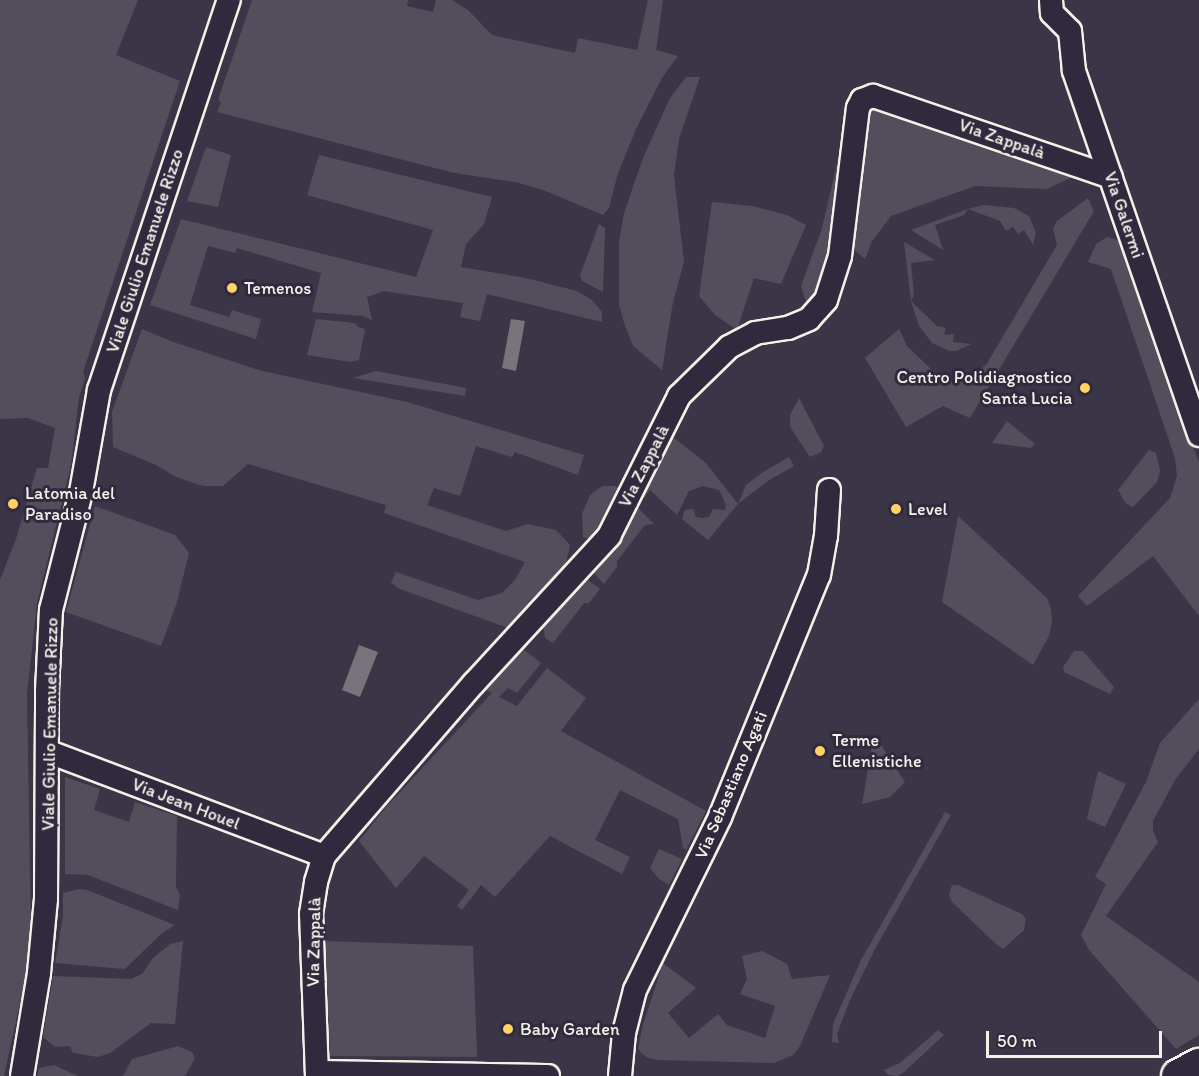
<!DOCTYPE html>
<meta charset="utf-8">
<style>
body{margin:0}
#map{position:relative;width:1199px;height:1076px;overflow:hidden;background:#3b3647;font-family:Itim,sans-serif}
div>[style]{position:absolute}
.green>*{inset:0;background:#534e5c}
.water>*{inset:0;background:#78747b}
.roads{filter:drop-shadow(2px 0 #f4f1e8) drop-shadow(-2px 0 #f4f1e8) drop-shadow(0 2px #f4f1e8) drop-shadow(0 -2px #f4f1e8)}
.minor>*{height:22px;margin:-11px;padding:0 11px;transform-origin:11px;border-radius:11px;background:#2f2a3d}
.secondary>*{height:32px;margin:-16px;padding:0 16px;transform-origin:16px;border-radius:16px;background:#2f2a3d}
.dots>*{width:16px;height:16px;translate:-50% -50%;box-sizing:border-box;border:3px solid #2f2a3d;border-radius:50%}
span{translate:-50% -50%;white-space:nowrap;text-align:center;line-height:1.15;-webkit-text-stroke:6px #2f2a3d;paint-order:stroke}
.street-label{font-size:18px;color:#f4f1e8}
.poi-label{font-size:18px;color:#f4f1e8}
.left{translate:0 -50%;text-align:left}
.right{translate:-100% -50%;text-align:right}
.scale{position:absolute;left:986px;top:1031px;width:176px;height:27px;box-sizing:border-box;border:3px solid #f4f1e8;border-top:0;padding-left:8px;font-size:18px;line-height:21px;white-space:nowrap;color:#f4f1e8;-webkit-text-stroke:4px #2f2a3d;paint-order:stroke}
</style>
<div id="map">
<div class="green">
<div style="clip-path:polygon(0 0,138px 0,116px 55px,180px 81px,83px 372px,85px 378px,79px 397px,71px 465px,37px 603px,27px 694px,31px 936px,28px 966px,4px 1076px,0 1076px,0 580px,16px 539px,37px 468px,48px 468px,55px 428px,28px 418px,0 419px)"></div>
<div style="clip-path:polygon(252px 0,408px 0,407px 6px,433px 12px,436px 0,452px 0,468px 10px,492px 35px,575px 53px,578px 38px,637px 50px,648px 0,663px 0,656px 50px,678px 56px,662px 78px,637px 127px,618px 173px,609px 208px,603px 215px,543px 190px,515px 182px,454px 173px,217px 112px,221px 103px,218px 100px)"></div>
<div style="clip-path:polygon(686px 77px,700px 77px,679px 139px,674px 175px,684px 262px,673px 302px,662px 370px,633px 346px,624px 323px,619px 304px,619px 242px,624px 213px,643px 158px,670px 98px)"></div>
<div style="clip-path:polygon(869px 104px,1077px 175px,1047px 189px,975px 186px,891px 216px,872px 241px,865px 259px,847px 244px)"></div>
<div style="clip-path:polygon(206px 147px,231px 155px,218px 207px,187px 201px)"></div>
<div style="clip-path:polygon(840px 151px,847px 156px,833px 251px,820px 299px,809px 311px,801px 286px,822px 228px)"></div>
<div style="clip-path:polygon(319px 155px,492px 197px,484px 224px,466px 244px,461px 267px,526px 278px,577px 291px,592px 300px,602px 312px,602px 322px,487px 294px,480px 321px,460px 317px,463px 303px,384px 291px,367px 297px,372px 320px,363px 316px,312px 312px,321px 273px,237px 248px,235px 253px,208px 246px,190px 305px,229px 317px,232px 310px,261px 319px,256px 339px,150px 305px,181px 219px,416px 277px,433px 230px,307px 195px)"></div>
<div style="clip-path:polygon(1088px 198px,1094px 211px,970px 418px,943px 406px,906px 427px,865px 358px,899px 329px,907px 346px,934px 372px,957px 378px,977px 372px,986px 365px,1057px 245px,1053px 229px,1057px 221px)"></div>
<div style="clip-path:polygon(712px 202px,752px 206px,787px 215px,806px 225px,781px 284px,754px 278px,737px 330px,715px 315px,699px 296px)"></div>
<div style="clip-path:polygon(984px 205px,1014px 208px,1029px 216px,1036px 233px,1033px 245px,1024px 230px,1018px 234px,1013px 227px,1006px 231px,1000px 221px,968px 209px,964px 215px,935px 225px,943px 250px,911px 230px,968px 209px)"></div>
<div style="clip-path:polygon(599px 224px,605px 228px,603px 292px,582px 281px,580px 275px)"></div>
<div style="clip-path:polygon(1107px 237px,1121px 241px,1173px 396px,1199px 462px,1199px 616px,1153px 556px,1087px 606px,1078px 596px,1170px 498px,1177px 476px,1175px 458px,1111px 269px,1088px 262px,1096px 244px)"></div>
<div style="clip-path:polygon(904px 242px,935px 260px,911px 263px,914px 295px,911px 301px,937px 326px,946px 328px,944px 335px,954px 334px,953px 342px,972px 344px,956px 351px,949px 351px,932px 343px,919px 326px,911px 301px)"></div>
<div style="clip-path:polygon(316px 319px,355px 323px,358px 327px,365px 329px,359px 360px,350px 362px,307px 355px)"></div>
<div style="clip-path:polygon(142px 329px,173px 342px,262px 371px,407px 402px,584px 455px,578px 475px,515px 452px,512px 457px,476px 446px,460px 496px,434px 488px,427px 505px,506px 531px,528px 524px,556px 530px,570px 545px,564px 572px,511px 629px,400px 589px,391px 583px,396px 572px,478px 600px,502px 593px,515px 580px,525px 562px,384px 513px,386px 505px,248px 464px,223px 486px,203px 486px,176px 477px,156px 465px,113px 447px,112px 412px)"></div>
<div style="clip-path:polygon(376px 371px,466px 388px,465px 396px,353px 378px)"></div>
<div style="clip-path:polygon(799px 398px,824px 446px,821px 452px,810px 457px,790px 427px,790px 415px)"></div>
<div style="clip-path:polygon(1007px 421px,1035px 444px,1031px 448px,992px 443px)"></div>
<div style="clip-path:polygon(670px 435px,706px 463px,738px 504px,746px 485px,763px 472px,789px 457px,794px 466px,769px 480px,738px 504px,708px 540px,682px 519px,685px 510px,693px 509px,696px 517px,702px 518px,709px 517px,713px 509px,725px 510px,726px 505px,719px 490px,703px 486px,689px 491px,677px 515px,650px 490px,644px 498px,641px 486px)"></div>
<div style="clip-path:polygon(1149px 450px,1156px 453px,1160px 471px,1157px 482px,1133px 507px,1126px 504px,1118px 490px)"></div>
<div style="clip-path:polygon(602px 486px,615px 486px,624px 490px,609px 522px,590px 539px,583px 537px,582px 514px,590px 495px)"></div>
<div style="clip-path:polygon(95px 506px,175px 535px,189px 553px,177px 602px,161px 646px,66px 612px)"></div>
<div style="clip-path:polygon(638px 508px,654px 524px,645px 525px,617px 561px,617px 567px,604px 584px,591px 570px,629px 511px)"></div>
<div style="clip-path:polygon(958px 516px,1047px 598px,1051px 609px,1052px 622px,1049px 636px,1033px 665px,942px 602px)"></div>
<div style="clip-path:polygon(584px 577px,600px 589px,589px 603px,584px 603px,553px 643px,545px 638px,544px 630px,538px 625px)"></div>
<div style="clip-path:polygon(517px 649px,523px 649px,541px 663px,517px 693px,508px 688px,499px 697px,517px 706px,547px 668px,586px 698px,561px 731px,706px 811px,686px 850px,683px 848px,678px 819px,620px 790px,595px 840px,630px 857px,622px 874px,550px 836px,495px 897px,481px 885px,462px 910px,457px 906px,469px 890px,424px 856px,396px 888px,359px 841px,387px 806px,492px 693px,482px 688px)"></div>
<div style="clip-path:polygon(1074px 651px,1083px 651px,1114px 687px,1110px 694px,1064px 672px,1063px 667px)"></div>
<div style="clip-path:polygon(1199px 699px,1199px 749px,1175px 780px,1153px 821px,1153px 831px,1158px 842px,1106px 916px,1199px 982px,1199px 1035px,1176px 1049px,1089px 950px,1081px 935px,1106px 884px,1095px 877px,1146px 782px,1160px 743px)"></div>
<div style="clip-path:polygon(874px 734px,905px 782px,890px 797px,862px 804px)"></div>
<div style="clip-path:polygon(1098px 771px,1126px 784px,1105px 827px,1087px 819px)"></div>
<div style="clip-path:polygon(65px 777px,100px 789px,94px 810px,129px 822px,135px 802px,177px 816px,176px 887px,180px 895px,178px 910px,88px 875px,65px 874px)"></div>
<div style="clip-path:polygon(945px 812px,951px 815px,876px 947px,850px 1000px,837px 1034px,839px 1043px,832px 1042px,833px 1024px,861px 960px)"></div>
<div style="clip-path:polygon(659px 849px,682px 859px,669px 885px,659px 879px,650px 868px)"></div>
<div style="clip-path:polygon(952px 885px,958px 885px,1022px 914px,1026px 919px,1024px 930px,1003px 949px,997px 945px,952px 902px,949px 895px)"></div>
<div style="clip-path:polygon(79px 889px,87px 890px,175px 925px,161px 934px,125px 969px,55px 963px,63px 916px,63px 893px)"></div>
<div style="clip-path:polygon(183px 941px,175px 1024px,151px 1023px,110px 1053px,98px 1057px,73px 1053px,70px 1046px,55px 1047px,43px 1037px,53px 976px,131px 979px,142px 974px,153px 958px,170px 944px)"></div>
<div style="clip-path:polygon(325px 941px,473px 946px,477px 1057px,330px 1056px)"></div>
<div style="clip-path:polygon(762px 951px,787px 964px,792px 979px,830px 975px,800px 1046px,793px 1055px,774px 1063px,658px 1060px,648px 1058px,641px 1053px,638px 1048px,643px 1025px,663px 963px,696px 988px,668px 1013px,689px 1038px,718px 1014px,727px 1025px,765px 1038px,775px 1006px,740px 994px,747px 979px,742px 956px)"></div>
<div style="clip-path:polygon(938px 1030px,944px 1035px,904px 1072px,898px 1076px,888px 1075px,884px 1070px,900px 1063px)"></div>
<div style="clip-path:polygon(178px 1046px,192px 1052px,195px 1058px,185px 1076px,123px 1076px,132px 1059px)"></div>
<div style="clip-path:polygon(54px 1065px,78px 1076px,37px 1076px,39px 1068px)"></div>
</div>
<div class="water">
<div style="clip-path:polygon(511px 319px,525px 321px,516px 371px,502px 368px)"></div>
<div style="clip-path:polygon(359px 645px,378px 652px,360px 697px,342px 690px)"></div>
</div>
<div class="roads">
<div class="minor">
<div style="left:1051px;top:0;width:13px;rotate:86deg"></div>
<div style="left:1052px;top:13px;width:25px;rotate:45deg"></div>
<div style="left:1070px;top:31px;width:40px;rotate:84.3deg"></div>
<div style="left:1074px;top:71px;width:385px;rotate:71deg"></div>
<div style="left:49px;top:752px;width:294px;rotate:20.7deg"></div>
<div style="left:317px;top:1072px;width:231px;rotate:1deg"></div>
<div style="left:22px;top:1076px;width:104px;rotate:-80.6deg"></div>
<div style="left:39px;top:973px;width:74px;rotate:-84.6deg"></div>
<div style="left:46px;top:899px;width:208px;rotate:-89.7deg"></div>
<div style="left:47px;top:691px;width:81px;rotate:-87.2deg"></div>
<div style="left:51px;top:610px;width:122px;rotate:-75.7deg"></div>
<div style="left:81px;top:492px;width:104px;rotate:-80deg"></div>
<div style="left:99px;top:390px;width:411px;rotate:-71.6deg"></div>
<div style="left:317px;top:1076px;width:162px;rotate:-92.1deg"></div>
<div style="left:311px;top:914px;width:32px;rotate:-81deg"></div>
<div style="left:316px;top:882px;width:27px;rotate:-73deg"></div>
<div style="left:324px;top:856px;width:229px;rotate:-49.1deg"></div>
<div style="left:474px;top:683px;width:200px;rotate:-47.4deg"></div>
<div style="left:609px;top:536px;width:157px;rotate:-63.4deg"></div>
<div style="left:679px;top:396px;width:70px;rotate:-44.4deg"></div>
<div style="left:729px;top:347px;width:30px;rotate:-28deg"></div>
<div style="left:755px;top:333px;width:33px;rotate:-9deg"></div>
<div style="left:788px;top:328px;width:23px;rotate:-23deg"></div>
<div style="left:809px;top:319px;width:25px;rotate:-48deg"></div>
<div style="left:826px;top:300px;width:46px;rotate:-72.3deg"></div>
<div style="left:840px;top:256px;width:149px;rotate:-83.1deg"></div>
<div style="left:858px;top:108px;width:9px;rotate:-63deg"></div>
<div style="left:862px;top:100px;width:12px;rotate:-20deg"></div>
<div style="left:873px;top:96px;width:251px;rotate:18.8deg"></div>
<div style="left:620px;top:1076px;width:43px;rotate:-84.7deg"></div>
<div style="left:624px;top:1033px;width:44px;rotate:-75.7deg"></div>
<div style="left:635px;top:990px;width:193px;rotate:-63.8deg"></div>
<div style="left:720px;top:817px;width:261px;rotate:-67.8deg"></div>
<div style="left:819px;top:575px;width:40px;rotate:-80deg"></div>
<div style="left:826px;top:536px;width:46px;rotate:-86.3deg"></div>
</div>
<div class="secondary">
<div style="left:1178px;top:1076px;width:24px;rotate:-28deg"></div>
</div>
</div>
<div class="dots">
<div style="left:232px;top:288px;background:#ffd166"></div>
<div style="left:1085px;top:388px;background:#ffd166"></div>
<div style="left:13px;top:504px;background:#ffd166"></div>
<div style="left:896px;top:509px;background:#ffd166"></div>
<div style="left:820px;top:751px;background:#ffd166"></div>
<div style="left:508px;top:1029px;background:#ffd166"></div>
</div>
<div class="street-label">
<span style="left:1002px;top:139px;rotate:19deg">Via Zappalà</span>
<span style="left:1124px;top:215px;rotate:71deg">Via Galermi</span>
<span style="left:145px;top:251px;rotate:-72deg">Viale Giulio Emanuele Rizzo</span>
<span style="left:644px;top:466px;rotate:-63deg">Via Zappalà</span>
<span style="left:50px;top:724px;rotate:-89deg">Viale Giulio Emanuele Rizzo</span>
<span style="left:731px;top:785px;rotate:-67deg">Via Sebastiano Agati</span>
<span style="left:186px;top:804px;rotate:21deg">Via Jean Houel</span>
<span style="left:314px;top:942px;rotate:-89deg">Via Zappalà</span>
</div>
<div class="poi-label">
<span class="left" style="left:244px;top:288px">Temenos</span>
<span class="right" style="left:1072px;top:388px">Centro Polidiagnostico<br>Santa Lucia</span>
<span class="left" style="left:25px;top:504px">Latomia del<br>Paradiso</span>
<span class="left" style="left:908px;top:509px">Level</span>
<span class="left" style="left:832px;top:751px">Terme<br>Ellenistiche</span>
<span class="left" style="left:520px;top:1029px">Baby Garden</span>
</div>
<div class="scale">50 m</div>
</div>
